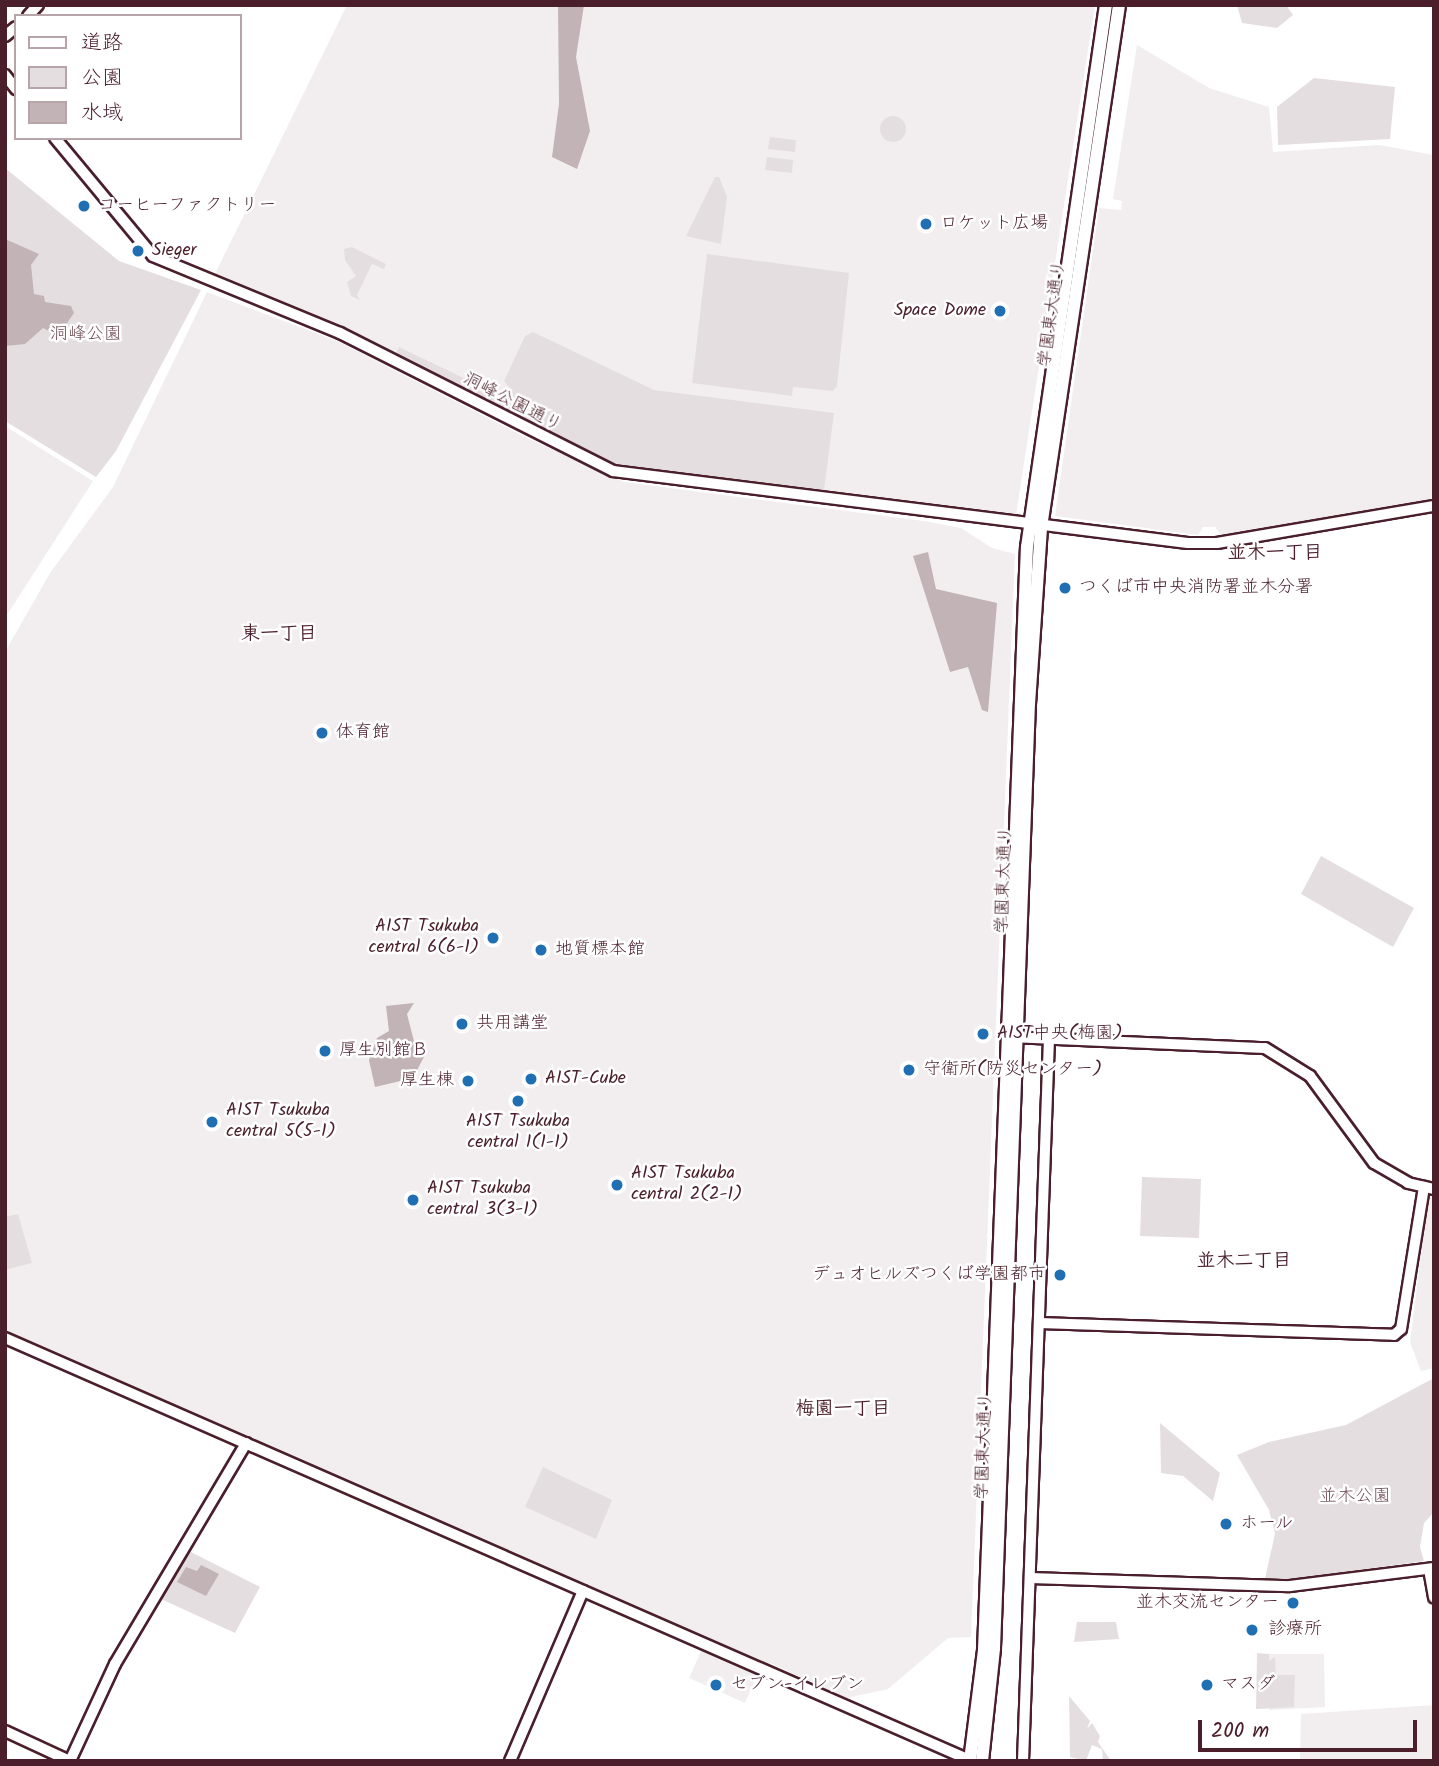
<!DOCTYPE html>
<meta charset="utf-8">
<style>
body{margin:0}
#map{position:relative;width:1439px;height:1766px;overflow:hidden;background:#fff;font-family:Kalam,"Klee One",sans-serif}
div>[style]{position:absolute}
.built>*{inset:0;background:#f2eeef}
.green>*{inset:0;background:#e5dee0}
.round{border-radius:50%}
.water>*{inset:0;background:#c1b3b6}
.roads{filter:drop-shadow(2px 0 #4a1f2b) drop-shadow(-2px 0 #4a1f2b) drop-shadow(0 2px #4a1f2b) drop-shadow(0 -2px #4a1f2b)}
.tertiary>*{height:10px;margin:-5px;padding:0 5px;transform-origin:5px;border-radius:5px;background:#fff}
.primary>*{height:12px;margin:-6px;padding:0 6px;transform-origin:6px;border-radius:6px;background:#fff}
.dots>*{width:19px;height:19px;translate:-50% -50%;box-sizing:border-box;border:4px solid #fff;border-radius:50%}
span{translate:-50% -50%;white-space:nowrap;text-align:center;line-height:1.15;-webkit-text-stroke:5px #fff;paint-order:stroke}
.poi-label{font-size:18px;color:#4a1f2b}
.left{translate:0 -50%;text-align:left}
.right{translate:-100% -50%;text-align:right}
.street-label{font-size:18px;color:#4a1f2b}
.park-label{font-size:18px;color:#714f58}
.neighbourhood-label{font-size:19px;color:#4a1f2b;font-weight:700}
.frame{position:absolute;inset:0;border:7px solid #4a1f2b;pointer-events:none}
.legend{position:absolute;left:14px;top:14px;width:228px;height:126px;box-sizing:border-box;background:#fff;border:2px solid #b7a5aa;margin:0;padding:9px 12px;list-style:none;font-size:21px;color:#4a1f2b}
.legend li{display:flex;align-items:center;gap:14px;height:35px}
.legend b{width:35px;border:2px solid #b7a5aa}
.scale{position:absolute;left:1198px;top:1720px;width:219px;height:32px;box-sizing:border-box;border:4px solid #4a1f2b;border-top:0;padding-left:9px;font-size:21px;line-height:24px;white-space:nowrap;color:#4a1f2b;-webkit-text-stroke:5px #fff;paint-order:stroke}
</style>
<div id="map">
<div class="built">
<div style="clip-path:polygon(347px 5px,1095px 5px,1016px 515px,622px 466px,336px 324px,214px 276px)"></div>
<div style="clip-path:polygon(1137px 45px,1209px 88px,1269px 107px,1273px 152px,1379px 145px,1434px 155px,1434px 500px,1221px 535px,1215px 527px,1203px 527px,1198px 535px,1055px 516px,1099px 208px,1121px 210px,1122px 201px,1113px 199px)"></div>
<div style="clip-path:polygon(207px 292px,337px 341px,527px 438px,624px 482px,924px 521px,961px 528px,992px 548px,1015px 554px,971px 1637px,948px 1638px,888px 1689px,847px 1698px,770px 1663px,767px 1666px,5px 1334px,5px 652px,50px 573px,113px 487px)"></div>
<div style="clip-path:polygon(5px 426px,93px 481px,5px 618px)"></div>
<div style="clip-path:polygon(1434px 1195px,1434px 1368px,1421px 1371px,1410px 1342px,1428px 1198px)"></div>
<div style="clip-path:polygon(702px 1649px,758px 1673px,745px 1703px,689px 1678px)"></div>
<div style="clip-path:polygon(1269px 1654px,1324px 1654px,1325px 1707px,1269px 1710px)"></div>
<div style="clip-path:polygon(1434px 1705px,1434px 1761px,1300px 1761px,1301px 1714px)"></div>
</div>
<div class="green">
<div style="clip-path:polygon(1237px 5px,1286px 5px,1293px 15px,1277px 28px,1242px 23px)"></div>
<div style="clip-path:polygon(1314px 78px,1395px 87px,1390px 139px,1278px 145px,1277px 107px)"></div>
<div class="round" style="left:880px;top:116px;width:26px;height:26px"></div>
<div style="clip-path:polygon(770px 137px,796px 140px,795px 152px,768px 149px)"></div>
<div style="clip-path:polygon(767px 157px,793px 160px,792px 173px,765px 170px)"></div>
<div style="clip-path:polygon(5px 168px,119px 261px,201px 290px,116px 451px,96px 477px,5px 421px)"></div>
<div style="clip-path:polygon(715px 177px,719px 177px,727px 197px,721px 244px,686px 236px)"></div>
<div style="clip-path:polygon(352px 247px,386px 264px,384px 269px,372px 264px,357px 295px,360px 300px,351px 296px,347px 282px,356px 276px,345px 260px,344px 249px)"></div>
<div style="clip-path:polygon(707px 254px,849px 273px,837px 386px,833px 391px,793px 387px,792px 396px,692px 383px)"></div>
<div style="clip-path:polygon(533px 332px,654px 390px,834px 413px,824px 490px,634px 469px,611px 462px,396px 354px,399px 347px,497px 394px,510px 388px,504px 381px,525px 336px)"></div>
<div style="clip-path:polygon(1321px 856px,1414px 908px,1393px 947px,1301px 894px)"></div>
<div style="clip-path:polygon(1142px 1177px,1201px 1179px,1199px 1238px,1140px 1236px)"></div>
<div style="clip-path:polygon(18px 1214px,32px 1263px,5px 1270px,5px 1217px)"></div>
<div style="clip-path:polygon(1434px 1378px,1434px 1512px,1424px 1523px,1420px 1547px,1424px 1561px,1264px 1583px,1275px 1534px,1269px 1510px,1237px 1455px,1269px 1442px,1346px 1425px)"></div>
<div style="clip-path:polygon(1160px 1423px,1220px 1473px,1213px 1501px,1183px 1476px,1161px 1473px)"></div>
<div style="clip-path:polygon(543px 1467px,612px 1500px,596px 1539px,525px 1507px)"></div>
<div style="clip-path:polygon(189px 1551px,260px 1587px,235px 1633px,161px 1599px)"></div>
<div style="clip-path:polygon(1077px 1622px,1116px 1622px,1119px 1639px,1074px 1642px)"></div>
<div style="clip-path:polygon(1257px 1653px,1269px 1654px,1269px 1661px,1275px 1657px,1276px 1675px,1295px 1675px,1294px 1707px,1256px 1709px)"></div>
<div style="clip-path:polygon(1069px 1696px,1090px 1721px,1087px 1729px,1092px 1723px,1100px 1736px,1098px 1742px,1111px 1761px,1103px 1761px,1102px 1749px,1092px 1745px,1086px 1761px,1070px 1757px)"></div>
</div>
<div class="water">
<div style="clip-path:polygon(558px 5px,584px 5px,576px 57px,590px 131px,577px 169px,552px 157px,559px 104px)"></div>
<div style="clip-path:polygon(5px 239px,39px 254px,31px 265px,34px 294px,44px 296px,45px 302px,71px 306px,74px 313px,58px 336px,43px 328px,25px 344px,5px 346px)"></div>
<div style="clip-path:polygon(928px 552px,936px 589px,997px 603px,988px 712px,982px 710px,968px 667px,950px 672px,913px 556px)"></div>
<div style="clip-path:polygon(414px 1003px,407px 1014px,415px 1045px,427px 1051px,413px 1078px,375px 1087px,369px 1060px,377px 1038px,389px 1031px,386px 1006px)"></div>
<div style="clip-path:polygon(201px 1565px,219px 1574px,206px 1596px,177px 1582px,186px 1567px,197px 1571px)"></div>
</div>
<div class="roads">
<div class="tertiary">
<div style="left:28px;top:16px;width:15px;rotate:-48deg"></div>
<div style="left:5px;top:36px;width:14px;rotate:-39deg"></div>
<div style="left:5px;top:75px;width:18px;rotate:52deg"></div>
<div style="left:55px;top:138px;width:153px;rotate:50.3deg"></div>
<div style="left:153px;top:256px;width:202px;rotate:22.4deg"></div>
<div style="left:340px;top:333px;width:306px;rotate:26.8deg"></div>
<div style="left:613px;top:471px;width:579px;rotate:7.14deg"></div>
<div style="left:1188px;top:543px;width:29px"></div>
<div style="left:1217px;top:543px;width:220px;rotate:-9.7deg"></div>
<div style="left:1010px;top:1037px;width:255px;rotate:2.5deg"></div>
<div style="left:1265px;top:1048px;width:53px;rotate:31.9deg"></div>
<div style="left:1310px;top:1076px;width:108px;rotate:53.7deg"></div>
<div style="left:1374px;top:1163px;width:39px;rotate:30deg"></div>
<div style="left:1408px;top:1183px;width:27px;rotate:13deg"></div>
<div style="left:1039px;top:1323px;width:355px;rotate:1.9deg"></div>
<div style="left:1394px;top:1335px;width:9px;rotate:-41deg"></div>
<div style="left:1401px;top:1329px;width:144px;rotate:-80.8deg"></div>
<div style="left:5px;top:1338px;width:1055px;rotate:23.63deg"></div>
<div style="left:1429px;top:1569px;width:29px;rotate:80deg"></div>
<div style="left:1030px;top:1578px;width:260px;rotate:1.8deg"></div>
<div style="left:1290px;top:1586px;width:145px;rotate:-7.1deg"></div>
<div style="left:5px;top:1731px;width:72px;rotate:24.8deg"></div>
<div style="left:70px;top:1761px;width:107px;rotate:-65.1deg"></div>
<div style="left:115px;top:1664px;width:257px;rotate:-59.3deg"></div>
<div style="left:510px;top:1761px;width:185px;rotate:-66.8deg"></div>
<div style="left:1023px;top:1761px;width:722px;rotate:-87.94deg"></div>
</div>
<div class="primary">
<div style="left:970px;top:1761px;width:112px;rotate:-82.8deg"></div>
<div style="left:984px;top:1650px;width:1104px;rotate:-87.77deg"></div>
<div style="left:1027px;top:547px;width:548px;rotate:-81.71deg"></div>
<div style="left:982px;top:1761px;width:114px;rotate:-83.9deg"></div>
<div style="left:994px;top:1648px;width:945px;rotate:-87.88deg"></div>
<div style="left:1029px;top:704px;width:177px;rotate:-86.1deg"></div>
<div style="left:1041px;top:527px;width:528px;rotate:-81.5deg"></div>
</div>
</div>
<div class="dots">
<div style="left:84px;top:206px;background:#1f6fb2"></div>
<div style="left:926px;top:224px;background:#1f6fb2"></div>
<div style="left:138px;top:251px;background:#1f6fb2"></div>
<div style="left:1000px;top:311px;background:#1f6fb2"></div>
<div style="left:1065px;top:588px;background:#1f6fb2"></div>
<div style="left:322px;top:733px;background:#1f6fb2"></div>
<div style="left:493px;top:938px;background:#1f6fb2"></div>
<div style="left:541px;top:950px;background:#1f6fb2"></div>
<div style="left:462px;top:1024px;background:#1f6fb2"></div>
<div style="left:983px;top:1034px;background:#1f6fb2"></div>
<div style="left:325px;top:1051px;background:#1f6fb2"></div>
<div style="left:909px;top:1070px;background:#1f6fb2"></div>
<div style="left:531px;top:1079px;background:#1f6fb2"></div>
<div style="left:468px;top:1081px;background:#1f6fb2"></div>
<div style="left:518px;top:1101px;background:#1f6fb2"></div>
<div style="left:212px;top:1122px;background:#1f6fb2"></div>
<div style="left:617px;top:1185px;background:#1f6fb2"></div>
<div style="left:413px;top:1200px;background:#1f6fb2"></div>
<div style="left:1060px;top:1275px;background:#1f6fb2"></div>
<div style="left:1226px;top:1524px;background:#1f6fb2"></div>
<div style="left:1293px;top:1603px;background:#1f6fb2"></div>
<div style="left:1252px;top:1630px;background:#1f6fb2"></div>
<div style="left:716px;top:1685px;background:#1f6fb2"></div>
<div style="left:1207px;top:1685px;background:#1f6fb2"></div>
</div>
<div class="poi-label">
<span class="left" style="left:98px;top:206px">コーヒーファクトリー</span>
<span class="left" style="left:940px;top:224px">ロケット広場</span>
<span class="left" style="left:152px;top:251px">Sieger</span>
<span class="right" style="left:986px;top:311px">Space Dome</span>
<span class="left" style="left:1079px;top:588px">つくば市中央消防署並木分署</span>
<span class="left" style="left:336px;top:733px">体育館</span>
<span class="right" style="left:479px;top:938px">AIST Tsukuba<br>central 6(6-1)</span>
<span class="left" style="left:555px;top:950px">地質標本館</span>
<span class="left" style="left:476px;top:1024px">共用講堂</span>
<span class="left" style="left:997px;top:1034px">AIST中央(梅園)</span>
<span class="left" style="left:339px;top:1051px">厚生別館Ｂ</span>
<span class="left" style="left:923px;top:1070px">守衛所(防災センター)</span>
<span class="left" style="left:545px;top:1079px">AIST-Cube</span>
<span class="right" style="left:454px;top:1081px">厚生棟</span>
<span class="left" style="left:226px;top:1122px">AIST Tsukuba<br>central 5(5-1)</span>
<span style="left:518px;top:1133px">AIST Tsukuba<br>central 1(1-1)</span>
<span class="left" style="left:631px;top:1185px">AIST Tsukuba<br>central 2(2-1)</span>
<span class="left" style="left:427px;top:1200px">AIST Tsukuba<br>central 3(3-1)</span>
<span class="right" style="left:1046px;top:1275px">デュオヒルズつくば学園都市</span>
<span class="left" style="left:1240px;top:1524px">ホール</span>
<span class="right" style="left:1279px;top:1603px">並木交流センター</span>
<span class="left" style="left:1268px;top:1630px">診療所</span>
<span class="left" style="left:730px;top:1685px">セブン-イレブン</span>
<span class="left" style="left:1221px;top:1685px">マスダ</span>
</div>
<div class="street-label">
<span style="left:1053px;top:314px;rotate:-82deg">学園東大通り</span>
<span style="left:512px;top:403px;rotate:27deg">洞峰公園通り</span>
<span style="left:1005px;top:880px;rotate:-88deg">学園東大通り</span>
<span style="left:985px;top:1446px;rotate:-88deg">学園東大通り</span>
</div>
<div class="park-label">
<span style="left:86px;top:335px">洞峰公園</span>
<span style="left:1355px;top:1497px">並木公園</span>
</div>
<div class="neighbourhood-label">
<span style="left:1275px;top:554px">並木一丁目</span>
<span style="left:279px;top:635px">東一丁目</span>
<span style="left:1244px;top:1262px">並木二丁目</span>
<span style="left:843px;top:1410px">梅園一丁目</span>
</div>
<div class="frame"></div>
<ul class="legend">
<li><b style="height:9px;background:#fff"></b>道路</li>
<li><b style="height:19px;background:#e5dee0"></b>公園</li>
<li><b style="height:19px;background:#c1b3b6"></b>水域</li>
</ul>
<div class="scale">200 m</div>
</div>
